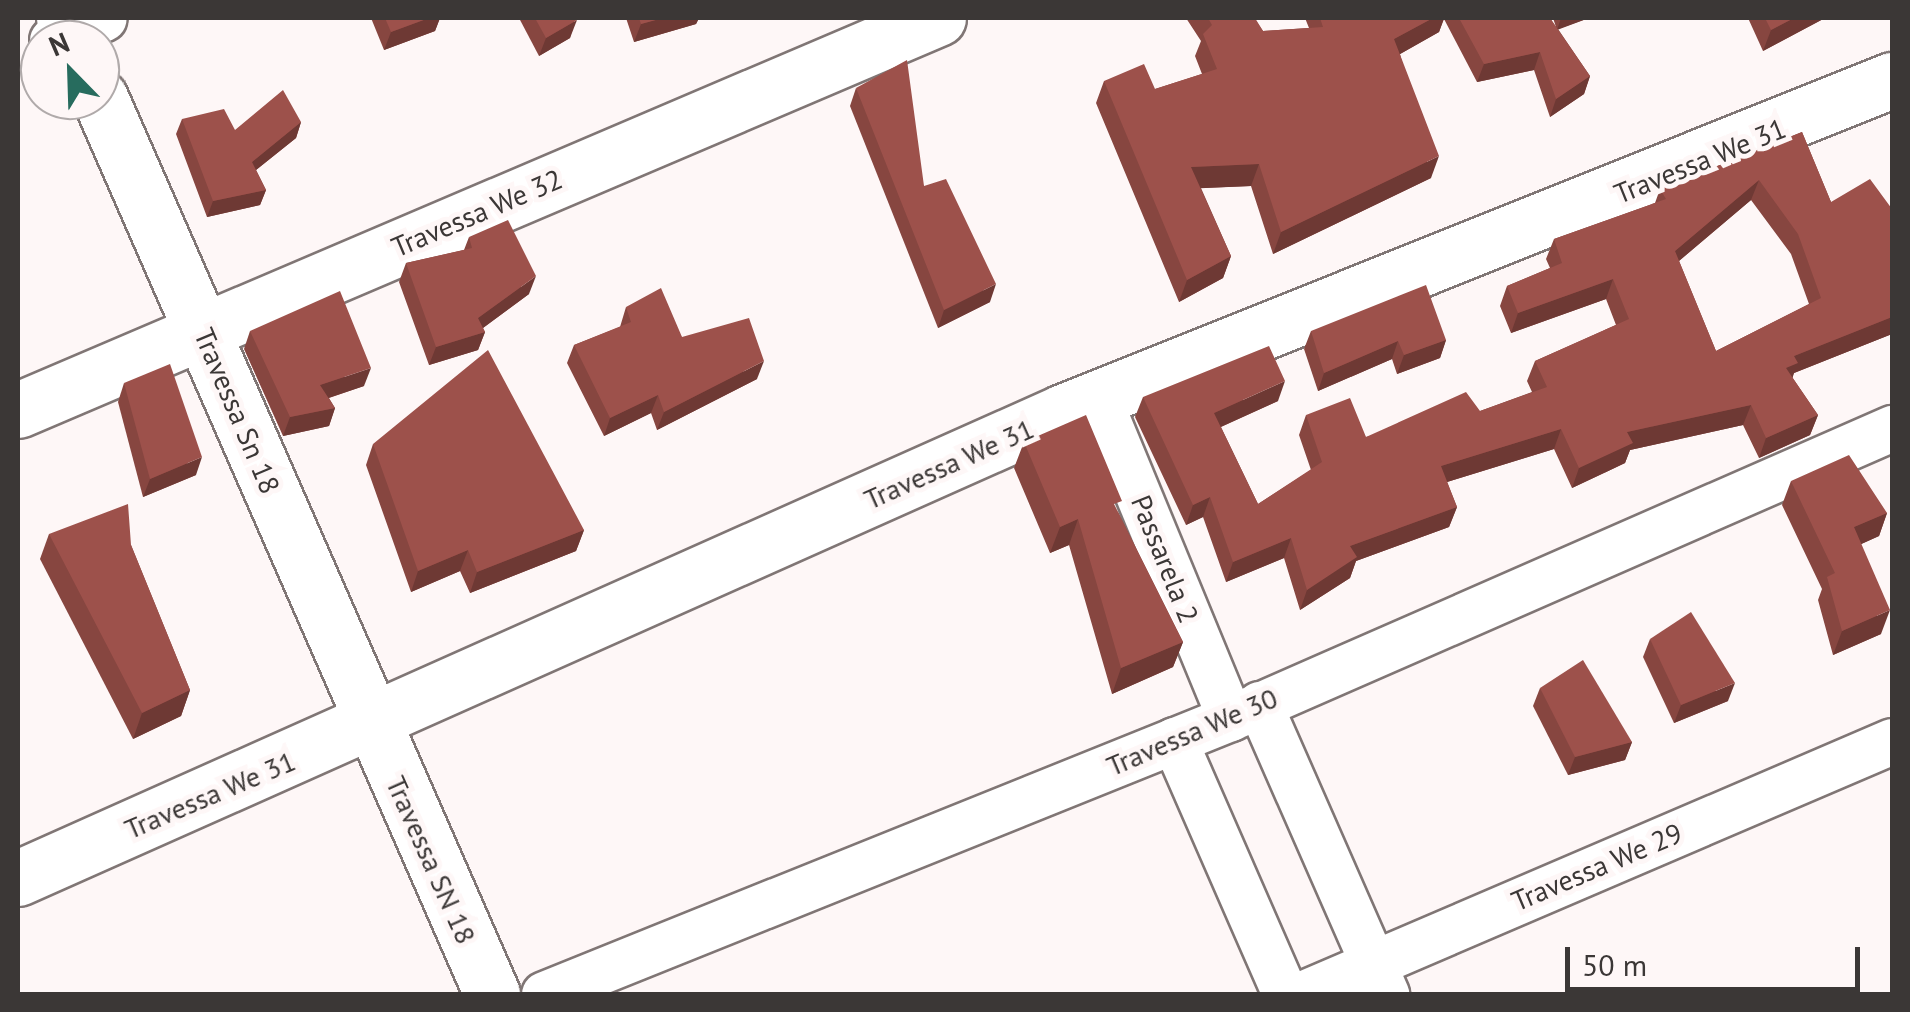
<!DOCTYPE html>
<style>
body{margin:0}
#map{position:relative;width:1910px;height:1012px;overflow:hidden;background:#fef7f7;font-family:"PT Sans",sans-serif}
div>[style]{position:absolute}
.roads{filter:drop-shadow(2px 0 #807675) drop-shadow(-2px 0 #807675) drop-shadow(0 2px #807675) drop-shadow(0 -2px #807675)}
.minor>*{height:45px;margin:-22.5px;padding:0 22.5px;transform-origin:22.5px;border-radius:22.5px;background:#fff}
.tertiary>*{height:55px;margin:-27.5px;padding:0 27.5px;transform-origin:27.5px;border-radius:27.5px;background:#fff}
.secondary>*{height:55px;margin:-27.5px;padding:0 27.5px;transform-origin:27.5px;border-radius:27.5px;background:#fff}
.wall>*{inset:0;background:#874640}
.shaded-wall>*{inset:0;background:#6e3934}
.building>*{inset:0;background:#9d514b}
span{translate:-50% -50%;white-space:nowrap;text-align:center;line-height:1.15;-webkit-text-stroke:10px #fef7f7;paint-order:stroke}
.street-label{font-size:28px;color:#3b3736}
.frame{position:absolute;inset:0;border:20px solid #3b3736;pointer-events:none}
.north{position:absolute;left:20px;top:20px;width:100px;height:100px;box-sizing:border-box;background:#fef7f7;border:2px solid #b0aaaa;border-radius:50%;rotate:337deg;font-size:28px;font-weight:700;line-height:40px;text-align:center;color:#3b3736}
.north::after{content:'';display:block;margin:auto;width:35px;height:45px;background:#276c5e;clip-path:polygon(50% 0,100% 100%,50% 72%,0 100%)}
.scale{position:absolute;left:1565px;top:947px;width:295px;height:45px;box-sizing:border-box;border:5px solid #3b3736;border-top:0;padding-left:12px;font-size:30px;line-height:35px;white-space:nowrap;color:#3b3736;-webkit-text-stroke:8px #fef7f7;paint-order:stroke}
</style>
<div id="map">
<div class="roads">
<div class="minor">
<div style="left:52px;top:40px;width:56px;rotate:-22.9deg"></div>
<div style="left:1099px;top:400px;width:344px;rotate:67.6deg"></div>
<div style="left:1259px;top:704px;width:317px;rotate:66.3deg"></div>
<div style="left:1174px;top:740px;width:277px;rotate:66.4deg"></div>
<div style="left:544px;top:994px;width:739px;rotate:-21.92deg"></div>
<div style="left:1230px;top:718px;width:723px;rotate:-23.66deg"></div>
<div style="left:1302px;top:994px;width:642px;rotate:-23.21deg"></div>
</div>
<div class="tertiary">
<div style="left:64px;top:18px;width:24px;rotate:66deg"></div>
<div style="left:100px;top:98px;width:978px;rotate:66.37deg"></div>
<div style="left:18px;top:410px;width:1000px;rotate:-23.08deg"></div>
</div>
<div class="secondary">
<div style="left:18px;top:878px;width:1144px;rotate:-24.03deg"></div>
<div style="left:1063px;top:412px;width:893px;rotate:-21.83deg"></div>
</div>
</div>
<div class="wall">
<div style="clip-path:polygon(371px 18px,440px 18px,435px 31px,384px 50px)"></div>
<div style="clip-path:polygon(519px 18px,575px 18px,570px 38px,539px 56px)"></div>
<div style="clip-path:polygon(626px 18px,699px 18px,696px 24px,634px 42px)"></div>
<div style="clip-path:polygon(1186px 18px,1254px 18px,1263px 31px,1309px 28px,1305px 18px,1550px 18px,1556px 27px,1553px 18px,1589px 18px,1558px 29px,1590px 76px,1584px 94px,1550px 117px,1534px 70px,1477px 82px,1444px 19px,1439px 32px,1400px 54px,1431px 178px,1273px 254px,1251px 186px,1201px 188px,1231px 256px,1223px 278px,1179px 302px,1096px 103px,1104px 81px,1155px 89px,1202px 74px,1195px 56px,1201px 41px)"></div>
<div style="clip-path:polygon(1748px 18px,1825px 18px,1763px 51px)"></div>
<div style="clip-path:polygon(856px 88px,924px 186px,990px 302px,938px 328px,850px 106px)"></div>
<div style="clip-path:polygon(182px 119px,235px 130px,301px 122px,296px 138px,256px 170px,266px 190px,260px 205px,207px 217px,176px 134px)"></div>
<div style="clip-path:polygon(evenodd,1802px 132px,1831px 202px,1892px 209px,1892px 334px,1794px 373px,1792px 377px,1818px 415px,1810px 435px,1759px 458px,1743px 425px,1630px 450px,1625px 463px,1572px 488px,1554px 449px,1447px 482px,1457px 507px,1449px 527px,1356px 561px,1350px 578px,1300px 610px,1284px 558px,1226px 582px,1203px 517px,1186px 525px,1135px 417px,1143px 397px,1278px 401px,1221px 427px,1258px 504px,1311px 470px,1299px 435px,1306px 415px,1366px 437px,1480px 411px,1532px 392px,1527px 381px,1535px 361px,1616px 325px,1606px 299px,1511px 333px,1500px 306px,1507px 286px,1550px 268px,1546px 259px,1554px 239px,1655px 203px,1660px 189px,1802px 132px,1751px 200px,1791px 254px,1809px 304px,1716px 351px,1679px 261px,1751px 200px)"></div>
<div style="clip-path:polygon(469px 237px,529px 294px,483px 328px,485px 332px,478px 350px,429px 365px,399px 282px,406px 263px,464px 250px)"></div>
<div style="clip-path:polygon(626px 307px,682px 337px,757px 379px,657px 430px,651px 413px,604px 436px,567px 363px,574px 345px,620px 327px)"></div>
<div style="clip-path:polygon(250px 331px,364px 386px,329px 398px,335px 408px,329px 426px,283px 436px,244px 349px)"></div>
<div style="clip-path:polygon(1311px 331px,1446px 340px,1440px 358px,1397px 374px,1392px 359px,1318px 391px,1304px 349px)"></div>
<div style="clip-path:polygon(124px 383px,196px 475px,143px 497px,118px 402px)"></div>
<div style="clip-path:polygon(1024px 442px,1118px 512px,1183px 642px,1173px 667px,1112px 694px,1069px 545px,1050px 553px,1014px 468px)"></div>
<div style="clip-path:polygon(373px 444px,584px 530px,576px 551px,470px 593px,460px 571px,411px 592px,366px 465px)"></div>
<div style="clip-path:polygon(1791px 481px,1887px 513px,1879px 536px,1861px 544px,1881px 634px,1833px 655px,1818px 600px,1822px 589px,1782px 505px)"></div>
<div style="clip-path:polygon(49px 534px,131px 545px,190px 690px,181px 716px,133px 739px,40px 559px)"></div>
<div style="clip-path:polygon(1650px 639px,1728px 701px,1674px 723px,1643px 657px)"></div>
<div style="clip-path:polygon(1540px 688px,1632px 742px,1625px 760px,1568px 775px,1533px 706px)"></div>
</div>
<div class="shaded-wall">
<div style="clip-path:polygon(429px 18px,440px 18px,435px 31px,384px 50px,391px 32px)"></div>
<div style="clip-path:polygon(663px 18px,699px 18px,696px 24px,634px 42px,641px 24px)"></div>
<div style="clip-path:polygon(1433px 18px,1444px 18px,1439px 32px,1386px 62px,1394px 39px)"></div>
<div style="clip-path:polygon(1561px 18px,1589px 18px,1557px 30px)"></div>
<div style="clip-path:polygon(1794px 18px,1825px 18px,1763px 51px,1771px 30px)"></div>
<div style="clip-path:polygon(577px 20px,570px 38px,539px 56px,546px 38px)"></div>
<div style="clip-path:polygon(1540px 52px,1534px 70px,1477px 82px,1484px 64px)"></div>
<div style="clip-path:polygon(1590px 76px,1584px 94px,1550px 117px,1556px 99px)"></div>
<div style="clip-path:polygon(301px 122px,296px 138px,246px 178px,252px 162px)"></div>
<div style="clip-path:polygon(1439px 156px,1431px 178px,1273px 254px,1281px 232px)"></div>
<div style="clip-path:polygon(1259px 164px,1251px 186px,1183px 189px,1191px 167px)"></div>
<div style="clip-path:polygon(1759px 180px,1751px 200px,1667px 271px,1675px 251px)"></div>
<div style="clip-path:polygon(266px 190px,260px 205px,207px 217px,213px 201px)"></div>
<div style="clip-path:polygon(1231px 256px,1223px 278px,1179px 302px,1187px 280px)"></div>
<div style="clip-path:polygon(536px 276px,529px 294px,472px 336px,478px 318px)"></div>
<div style="clip-path:polygon(1613px 279px,1606px 299px,1511px 333px,1518px 313px)"></div>
<div style="clip-path:polygon(996px 284px,990px 302px,938px 328px,944px 310px)"></div>
<div style="clip-path:polygon(1892px 317px,1892px 334px,1794px 373px,1791px 383px,1786px 368px,1794px 356px)"></div>
<div style="clip-path:polygon(485px 332px,478px 350px,429px 365px,436px 347px)"></div>
<div style="clip-path:polygon(1446px 340px,1440px 358px,1397px 374px,1404px 355px)"></div>
<div style="clip-path:polygon(1398px 341px,1392px 359px,1318px 391px,1324px 373px)"></div>
<div style="clip-path:polygon(764px 361px,757px 379px,657px 430px,664px 412px)"></div>
<div style="clip-path:polygon(371px 368px,364px 386px,313px 403px,320px 385px)"></div>
<div style="clip-path:polygon(1285px 381px,1278px 401px,1207px 433px,1214px 413px)"></div>
<div style="clip-path:polygon(658px 395px,651px 413px,604px 436px,610px 418px)"></div>
<div style="clip-path:polygon(1751px 405px,1743px 425px,1630px 450px,1625px 463px,1572px 488px,1579px 468px,1627px 432px)"></div>
<div style="clip-path:polygon(335px 408px,329px 426px,283px 436px,290px 417px)"></div>
<div style="clip-path:polygon(1818px 415px,1810px 435px,1759px 458px,1766px 438px)"></div>
<div style="clip-path:polygon(1561px 429px,1554px 449px,1434px 486px,1441px 466px)"></div>
<div style="clip-path:polygon(202px 457px,196px 475px,143px 497px,150px 479px)"></div>
<div style="clip-path:polygon(1210px 497px,1203px 517px,1186px 525px,1193px 505px)"></div>
<div style="clip-path:polygon(1457px 507px,1449px 527px,1356px 561px,1350px 578px,1300px 610px,1307px 590px,1350px 546px)"></div>
<div style="clip-path:polygon(1887px 513px,1879px 536px,1846px 551px,1854px 527px)"></div>
<div style="clip-path:polygon(1078px 519px,1069px 545px,1050px 553px,1060px 527px)"></div>
<div style="clip-path:polygon(584px 530px,576px 551px,470px 593px,477px 572px)"></div>
<div style="clip-path:polygon(1291px 538px,1284px 558px,1226px 582px,1233px 562px)"></div>
<div style="clip-path:polygon(468px 550px,460px 571px,411px 592px,418px 571px)"></div>
<div style="clip-path:polygon(1890px 610px,1881px 634px,1833px 655px,1842px 631px)"></div>
<div style="clip-path:polygon(1183px 642px,1173px 667px,1112px 694px,1121px 668px)"></div>
<div style="clip-path:polygon(1735px 683px,1728px 701px,1674px 723px,1681px 705px)"></div>
<div style="clip-path:polygon(190px 690px,181px 716px,133px 739px,142px 713px)"></div>
<div style="clip-path:polygon(1632px 742px,1625px 760px,1568px 775px,1575px 757px)"></div>
</div>
<div class="building">
<div style="clip-path:polygon(385px 18px,429px 18px,391px 32px)"></div>
<div style="clip-path:polygon(535px 18px,575px 18px,577px 20px,546px 38px)"></div>
<div style="clip-path:polygon(639px 18px,663px 18px,641px 24px)"></div>
<div style="clip-path:polygon(1208px 18px,1255px 18px,1263px 31px,1323px 27px,1320px 18px,1433px 18px,1394px 39px,1439px 156px,1281px 232px,1259px 164px,1191px 167px,1231px 256px,1187px 280px,1104px 81px,1144px 64px,1155px 89px,1217px 69px,1203px 34px,1212px 25px)"></div>
<div style="clip-path:polygon(1459px 18px,1550px 18px,1590px 76px,1556px 99px,1540px 52px,1484px 64px)"></div>
<div style="clip-path:polygon(1765px 18px,1794px 18px,1771px 30px)"></div>
<div style="clip-path:polygon(907px 60px,924px 186px,946px 179px,996px 284px,944px 310px,856px 88px)"></div>
<div style="clip-path:polygon(283px 90px,301px 122px,252px 162px,266px 190px,213px 201px,182px 119px,224px 109px,235px 130px)"></div>
<div style="clip-path:polygon(evenodd,1802px 132px,1831px 202px,1870px 179px,1892px 209px,1892px 317px,1794px 356px,1798px 363px,1786px 368px,1818px 415px,1766px 438px,1751px 405px,1627px 432px,1633px 443px,1579px 468px,1561px 429px,1441px 466px,1457px 507px,1350px 546px,1357px 557px,1307px 590px,1291px 538px,1233px 562px,1210px 497px,1193px 505px,1143px 397px,1269px 346px,1285px 381px,1214px 413px,1258px 504px,1322px 462px,1306px 415px,1350px 398px,1366px 437px,1466px 392px,1480px 411px,1547px 387px,1535px 361px,1629px 319px,1613px 279px,1518px 313px,1507px 286px,1562px 263px,1554px 239px,1666px 199px,1660px 189px,1802px 132px,1759px 180px,1798px 234px,1821px 298px,1716px 351px,1675px 251px,1759px 180px)"></div>
<div style="clip-path:polygon(508px 220px,536px 276px,478px 318px,485px 332px,436px 347px,406px 263px,472px 248px,469px 237px)"></div>
<div style="clip-path:polygon(1426px 285px,1446px 340px,1404px 355px,1398px 341px,1324px 373px,1311px 331px)"></div>
<div style="clip-path:polygon(661px 288px,682px 337px,749px 318px,764px 361px,664px 412px,658px 395px,610px 418px,574px 345px,631px 322px,626px 307px)"></div>
<div style="clip-path:polygon(340px 291px,371px 368px,320px 385px,335px 408px,290px 417px,250px 331px)"></div>
<div style="clip-path:polygon(488px 350px,584px 530px,477px 572px,468px 550px,418px 571px,373px 444px)"></div>
<div style="clip-path:polygon(170px 364px,202px 457px,150px 479px,124px 383px)"></div>
<div style="clip-path:polygon(1086px 415px,1122px 501px,1114px 504px,1183px 642px,1121px 668px,1078px 519px,1060px 527px,1024px 442px)"></div>
<div style="clip-path:polygon(1849px 455px,1887px 513px,1854px 527px,1890px 610px,1842px 631px,1827px 577px,1835px 573px,1791px 481px)"></div>
<div style="clip-path:polygon(128px 504px,131px 545px,190px 690px,142px 713px,49px 534px)"></div>
<div style="clip-path:polygon(1691px 612px,1735px 683px,1681px 705px,1650px 639px)"></div>
<div style="clip-path:polygon(1583px 660px,1632px 742px,1575px 757px,1540px 688px)"></div>
</div>
<div class="street-label">
<span style="left:1700px;top:161px;rotate:-22deg">Travessa We 31</span>
<span style="left:477px;top:213px;rotate:-23deg">Travessa We 32</span>
<span style="left:237px;top:411px;rotate:67deg">Travessa Sn 18</span>
<span style="left:949px;top:464px;rotate:-24deg">Travessa We 31</span>
<span style="left:1165px;top:559px;rotate:68deg">Passarela 2</span>
<span style="left:1192px;top:732px;rotate:-23deg">Travessa We 30</span>
<span style="left:210px;top:795px;rotate:-23deg">Travessa We 31</span>
<span style="left:431px;top:860px;rotate:66deg">Travessa SN 18</span>
<span style="left:1597px;top:867px;rotate:-23deg">Travessa We 29</span>
</div>
<div class="frame"></div>
<div class="north">N</div>
<div class="scale">50 m</div>
</div>
